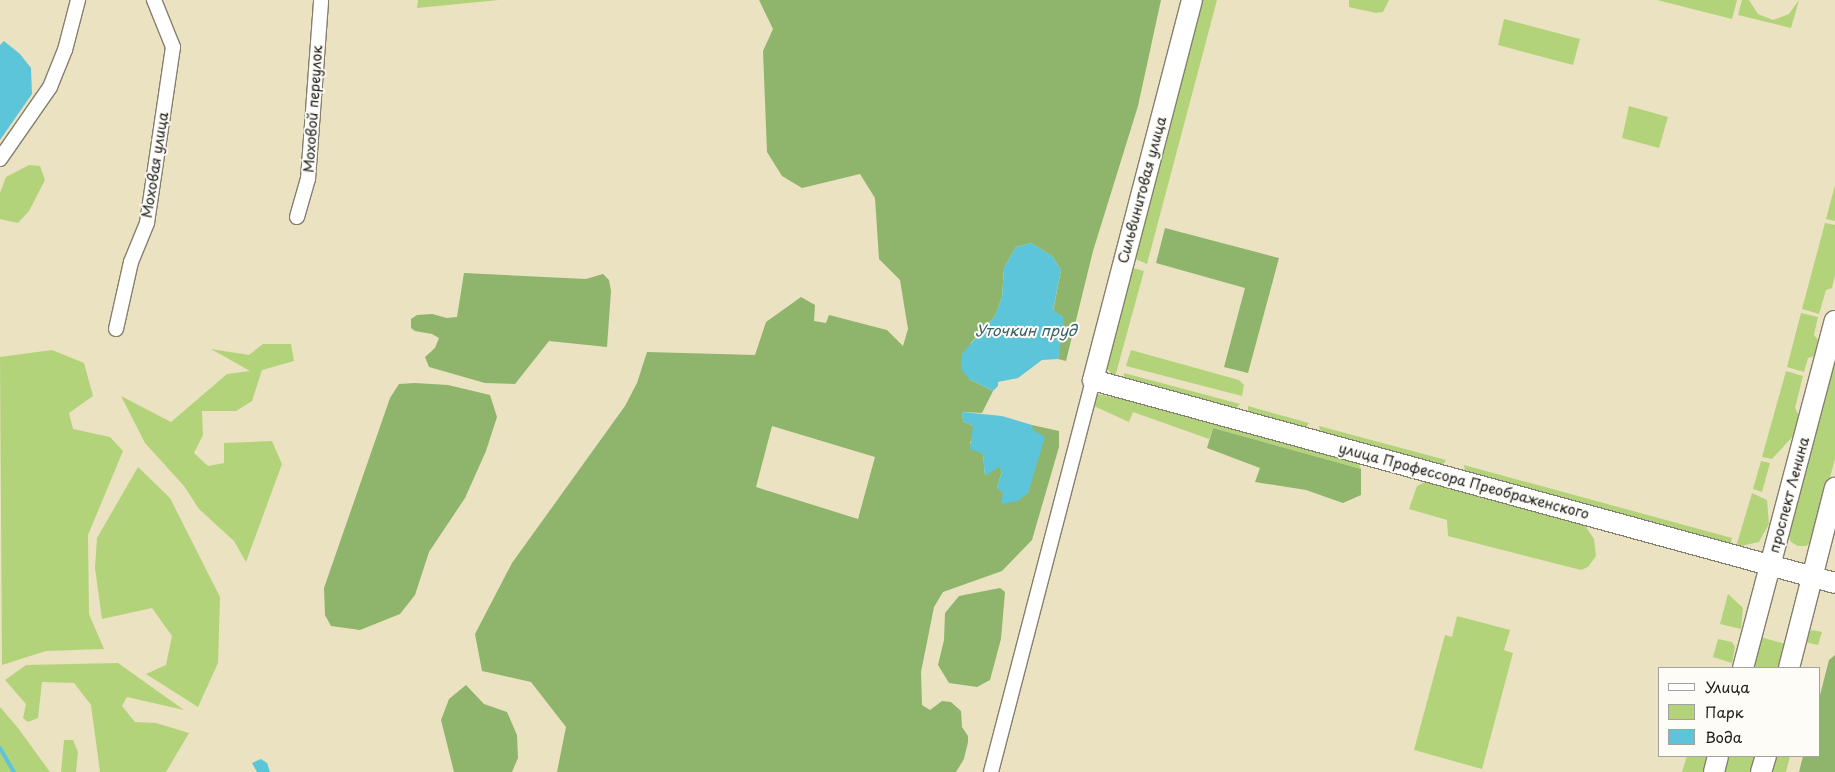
<!DOCTYPE html>
<meta charset="utf-8">
<style>
body{margin:0}
#map{position:relative;width:1835px;height:772px;overflow:hidden;background:#ebe2c1;font-family:"Playpen Sans",sans-serif}
div>[style]{position:absolute}
.green>*{inset:0;background:#b3d37b}
.forest>*{inset:0;background:#8eb56b}
.water>*{inset:0;background:#5cc5d9}
.stream>*{height:4px;margin:-2px;padding:0 2px;transform-origin:2px;border-radius:2px;background:#5cc5d9}
.roads{filter:drop-shadow(1px 0 #847f6e) drop-shadow(-1px 0 #847f6e) drop-shadow(0 1px #847f6e) drop-shadow(0 -1px #847f6e)}
.street>*{height:14px;margin:-7px;padding:0 7px;transform-origin:7px;border-radius:7px;background:#fff}
.secondary>*{height:20px;margin:-10px;padding:0 10px;transform-origin:10px;border-radius:10px;background:#fff}
span{translate:-50% -50%;white-space:nowrap;text-align:center;line-height:1.15;-webkit-text-stroke:4px #fdfcf7;paint-order:stroke}
.street-label{font-size:14px;color:#1c1c1c}
.water-label{font-size:15px;color:#366068;font-style:italic}
.legend{position:absolute;left:1658px;top:667px;width:162px;height:90px;box-sizing:border-box;background:#fdfcf7;border:1px solid #a3a29f;margin:0;padding:6px 9px;list-style:none;font-size:15px;color:#1c1c1c}
.legend li{display:flex;align-items:center;gap:10px;height:25px}
.legend b{width:25px;border:1px solid #a3a29f}
</style>
<div id="map">
<div class="green">
<div style="clip-path:polygon(418px 0,499px 0,417px 8px)"></div>
<div style="clip-path:polygon(1198px 0,1217px 0,1147px 264px,1133px 258px)"></div>
<div style="clip-path:polygon(1349px 0,1389px 0,1383px 12px,1376px 13px,1349px 7px)"></div>
<div style="clip-path:polygon(1657px 0,1737px 0,1732px 19px)"></div>
<div style="clip-path:polygon(1742px 0,1749px 0,1758px 14px,1773px 20px,1789px 14px,1799px 0,1791px 28px,1738px 15px)"></div>
<div style="clip-path:polygon(1504px 19px,1580px 39px,1573px 65px,1498px 45px)"></div>
<div style="clip-path:polygon(1629px 106px,1668px 117px,1659px 148px,1622px 138px)"></div>
<div style="clip-path:polygon(29px 165px,40px 166px,45px 180px,29px 211px,18px 223px,0 219px,0 193px,6px 177px)"></div>
<div style="clip-path:polygon(1835px 185px,1835px 221px,1826px 219px)"></div>
<div style="clip-path:polygon(1825px 223px,1835px 225px,1835px 275px,1832px 288px,1826px 290px,1819px 314px,1802px 309px)"></div>
<div style="clip-path:polygon(1133px 268px,1144px 271px,1115px 377px,1103px 365px,1129px 269px)"></div>
<div style="clip-path:polygon(1801px 313px,1818px 317px,1814px 335px,1818px 340px,1814px 356px,1808px 358px,1804px 372px,1787px 367px)"></div>
<div style="clip-path:polygon(263px 344px,291px 344px,294px 361px,262px 370px,252px 401px,236px 411px,202px 411px,203px 435px,194px 453px,208px 466px,224px 463px,224px 443px,272px 441px,282px 464px,246px 562px,234px 541px,199px 509px,184px 486px,145px 443px,121px 396px,171px 422px,227px 374px,250px 371px,211px 349px,249px 355px)"></div>
<div style="clip-path:polygon(52px 350px,84px 363px,93px 396px,69px 413px,73px 429px,110px 437px,123px 451px,88px 535px,89px 614px,104px 649px,46px 651px,2px 665px,0 357px)"></div>
<div style="clip-path:polygon(1131px 350px,1239px 380px,1244px 385px,1242px 396px,1126px 366px)"></div>
<div style="clip-path:polygon(1835px 352px,1835px 459px,1813px 541px,1806px 546px,1798px 546px,1791px 542px,1788px 535px)"></div>
<div style="clip-path:polygon(1786px 371px,1803px 376px,1795px 408px,1799px 416px,1794px 435px,1772px 459px,1762px 457px)"></div>
<div style="clip-path:polygon(1124px 373px,1240px 404px,1235px 410px,1124px 382px)"></div>
<div style="clip-path:polygon(1097px 394px,1117px 398px,1118px 395px,1357px 461px,1361px 469px,1213px 428px,1209px 439px,1133px 412px,1129px 422px,1094px 406px)"></div>
<div style="clip-path:polygon(1248px 406px,1309px 423px,1305px 429px,1248px 414px)"></div>
<div style="clip-path:polygon(1319px 426px,1446px 460px,1442px 466px,1321px 433px)"></div>
<div style="clip-path:polygon(1761px 461px,1770px 463px,1762px 492px,1753px 489px)"></div>
<div style="clip-path:polygon(1464px 465px,1732px 538px,1730px 546px,1465px 472px)"></div>
<div style="clip-path:polygon(138px 467px,170px 498px,220px 597px,218px 663px,198px 707px,146px 674px,166px 665px,172px 636px,152px 608px,102px 619px,95px 568px,97px 538px)"></div>
<div style="clip-path:polygon(1427px 481px,1582px 521px,1594px 539px,1596px 556px,1588px 567px,1581px 570px,1448px 536px,1447px 520px,1409px 509px,1417px 486px)"></div>
<div style="clip-path:polygon(1752px 493px,1767px 500px,1769px 524px,1759px 542px,1736px 547px)"></div>
<div style="clip-path:polygon(1728px 594px,1743px 608px,1741px 629px,1720px 624px)"></div>
<div style="clip-path:polygon(1457px 616px,1510px 630px,1504px 650px,1513px 653px,1482px 769px,1414px 750px,1445px 635px,1452px 637px)"></div>
<div style="clip-path:polygon(1811px 630px,1822px 632px,1818px 645px,1805px 642px)"></div>
<div style="clip-path:polygon(1760px 637px,1786px 644px,1779px 668px,1752px 668px)"></div>
<div style="clip-path:polygon(1718px 639px,1732px 642px,1735px 647px,1732px 663px,1713px 657px)"></div>
<div style="clip-path:polygon(118px 663px,184px 710px,127px 697px,122px 706px,135px 722px,156px 723px,189px 733px,166px 772px,100px 772px,91px 705px,74px 683px,42px 682px,38px 718px,28px 722px,23px 718px,26px 704px,5px 680px,26px 665px)"></div>
<div style="clip-path:polygon(0 707px,18px 728px,50px 772px,0 772px)"></div>
<div style="clip-path:polygon(64px 740px,73px 740px,78px 752px,76px 772px,61px 772px)"></div>
<div style="clip-path:polygon(1687px 756px,1707px 756px,1703px 772px,1682px 772px)"></div>
<div style="clip-path:polygon(1728px 756px,1756px 756px,1751px 772px,1724px 772px)"></div>
<div style="clip-path:polygon(1774px 756px,1790px 756px,1786px 772px,1770px 772px)"></div>
</div>
<div class="forest">
<div style="clip-path:polygon(evenodd,759px 0,1161px 0,1138px 106px,1093px 251px,1066px 361px,1058px 359px,1063px 317px,1053px 311px,1061px 270px,1052px 256px,1031px 243px,1016px 247px,1004px 268px,1002px 297px,995px 316px,971px 343px,969px 379px,993px 391px,982px 413px,962px 412px,963px 421px,973px 426px,975px 432px,970px 443px,983px 454px,985px 475px,999px 466px,1002px 471px,997px 488px,1028px 493px,1032px 477px,1032px 425px,1059px 431px,1059px 447px,1032px 540px,1002px 571px,943px 592px,934px 607px,921px 672px,922px 705px,930px 710px,942px 701px,951px 702px,961px 711px,962px 727px,968px 736px,968px 742px,964px 759px,956px 772px,557px 772px,566px 727px,531px 682px,482px 671px,475px 634px,512px 563px,625px 406px,637px 383px,647px 352px,755px 355px,766px 322px,801px 297px,815px 305px,814px 321px,826px 323px,829px 315px,887px 330px,903px 346px,908px 329px,900px 280px,879px 259px,875px 198px,860px 174px,802px 188px,782px 176px,767px 152px,763px 51px,773px 29px,759px 0,772px 426px,875px 457px,858px 519px,756px 487px,772px 426px)"></div>
<div style="clip-path:polygon(1165px 228px,1279px 258px,1248px 373px,1224px 367px,1245px 288px,1156px 263px)"></div>
<div style="clip-path:polygon(464px 273px,586px 279px,603px 274px,609px 280px,611px 291px,607px 347px,549px 341px,515px 384px,485px 383px,429px 367px,425px 357px,435px 348px,439px 338px,432px 334px,415px 331px,411px 328px,411px 319px,417px 315px,432px 314px,447px 318px,457px 317px)"></div>
<div style="clip-path:polygon(415px 383px,448px 385px,490px 395px,497px 417px,486px 451px,465px 498px,429px 552px,415px 595px,400px 614px,360px 630px,331px 626px,325px 615px,324px 588px,390px 398px,399px 384px)"></div>
<div style="clip-path:polygon(1213px 428px,1361px 469px,1361px 495px,1343px 503px,1306px 490px,1255px 482px,1260px 468px,1207px 448px)"></div>
<div style="clip-path:polygon(1000px 588px,1005px 592px,1001px 639px,990px 680px,977px 687px,949px 683px,938px 665px,944px 640px,945px 613px,959px 596px)"></div>
<div style="clip-path:polygon(1835px 655px,1835px 772px,1799px 772px,1803px 756px,1819px 756px,1819px 699px,1829px 660px)"></div>
<div style="clip-path:polygon(466px 685px,484px 704px,507px 712px,517px 735px,518px 758px,512px 772px,454px 772px,441px 720px,449px 699px)"></div>
</div>
<div class="water">
<div style="clip-path:polygon(4px 41px,20px 54px,31px 68px,32px 94px,0 140px,0 45px)"></div>
<div style="clip-path:polygon(1031px 243px,1052px 256px,1061px 270px,1053px 310px,1063px 317px,1064px 323px,1058px 359px,1042px 360px,1018px 378px,998px 382px,998px 386px,993px 391px,969px 379px,961px 369px,962px 354px,995px 316px,1002px 297px,1004px 268px,1016px 247px)"></div>
<div style="clip-path:polygon(962px 412px,1002px 416px,1032px 425px,1033px 430px,1045px 437px,1028px 493px,1018px 501px,1001px 504px,1003px 493px,997px 488px,1002px 471px,999px 467px,985px 476px,983px 454px,970px 449px,973px 426px,963px 421px)"></div>
<div style="clip-path:polygon(261px 759px,267px 763px,270px 772px,257px 772px,252px 763px)"></div>
</div>
<div class="stream">
<div style="left:0;top:748px;width:28px;rotate:60deg"></div>
</div>
<div class="roads">
<div class="street">
<div style="left:0;top:159px;width:88px;rotate:-55.2deg"></div>
<div style="left:50px;top:87px;width:40px;rotate:-68deg"></div>
<div style="left:65px;top:50px;width:52px;rotate:-75.4deg"></div>
<div style="left:297px;top:217px;width:40px;rotate:-74deg"></div>
<div style="left:308px;top:179px;width:179px;rotate:-85.8deg"></div>
<div style="left:116px;top:329px;width:69px;rotate:-77.4deg"></div>
<div style="left:131px;top:262px;width:42px;rotate:-67.7deg"></div>
<div style="left:147px;top:223px;width:178px;rotate:-81.6deg"></div>
<div style="left:173px;top:47px;width:51px;rotate:-112deg"></div>
<div style="left:991px;top:772px;width:405px;rotate:-75.4deg"></div>
</div>
<div class="secondary">
<div style="left:1192px;top:0;width:393px;rotate:104.6deg"></div>
<div style="left:1093px;top:380px;width:769px;rotate:15.3deg"></div>
<div style="left:1743px;top:668px;width:359px;rotate:-75.2deg"></div>
<div style="left:1789px;top:668px;width:186px;rotate:-75.7deg"></div>
<div style="left:1714px;top:772px;width:16px;rotate:-76deg"></div>
<div style="left:1761px;top:772px;width:17px;rotate:-73deg"></div>
</div>
</div>
<div class="street-label">
<span style="left:313px;top:109px;rotate:-86deg">Моховой переулок</span>
<span style="left:155px;top:165px;rotate:-81deg">Моховая улица</span>
<span style="left:1142px;top:190px;rotate:-75deg">Сильвинитовая улица</span>
<span style="left:1464px;top:481px;rotate:15deg">улица Профессора Преображенского</span>
<span style="left:1789px;top:495px;rotate:-75deg">проспект Ленина</span>
</div>
<div class="water-label">
<span style="left:1026px;top:330px">Уточкин пруд</span>
</div>
<ul class="legend">
<li><b style="height:6px;background:#fff"></b>Улица</li>
<li><b style="height:14px;background:#b3d37b"></b>Парк</li>
<li><b style="height:14px;background:#5cc5d9"></b>Вода</li>
</ul>
</div>
